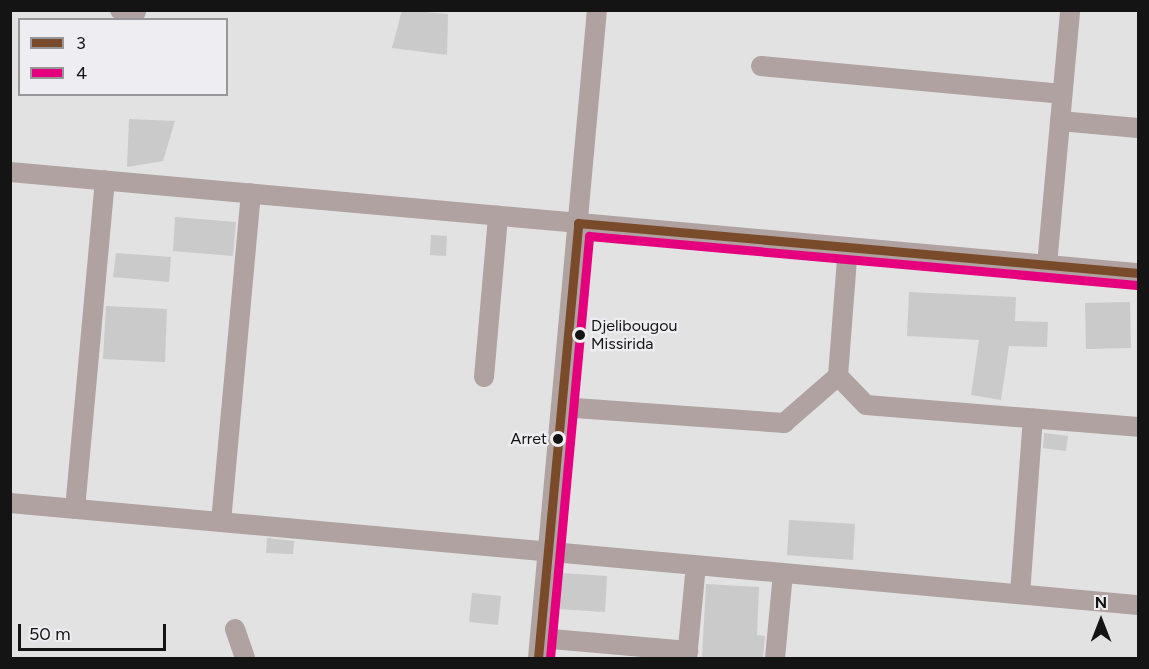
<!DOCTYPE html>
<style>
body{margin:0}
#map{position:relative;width:1149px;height:669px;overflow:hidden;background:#e2e2e3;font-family:Figtree,sans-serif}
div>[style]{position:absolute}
.building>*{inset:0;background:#cacaca}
.street>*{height:20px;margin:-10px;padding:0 10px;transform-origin:10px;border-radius:10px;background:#afa2a0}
.bus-1>*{height:9px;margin:-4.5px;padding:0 4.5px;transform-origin:4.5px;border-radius:4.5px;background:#7a4b2a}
.bus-2>*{height:9px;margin:-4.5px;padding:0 4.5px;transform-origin:4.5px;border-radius:4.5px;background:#e5007d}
.dots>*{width:16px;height:16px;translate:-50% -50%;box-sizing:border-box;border:3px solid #eeeef2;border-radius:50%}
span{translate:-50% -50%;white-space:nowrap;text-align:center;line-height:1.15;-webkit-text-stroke:4.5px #eeeef2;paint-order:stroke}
.bus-label{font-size:16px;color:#141415}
.left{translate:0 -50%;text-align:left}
.right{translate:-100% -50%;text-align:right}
.frame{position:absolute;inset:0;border:12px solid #141415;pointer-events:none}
.legend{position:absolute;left:18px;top:18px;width:210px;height:78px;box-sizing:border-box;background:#eeeef2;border:2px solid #97979a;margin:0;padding:8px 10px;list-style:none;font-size:18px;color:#141415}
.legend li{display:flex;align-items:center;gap:12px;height:30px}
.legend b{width:30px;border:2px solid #97979a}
.north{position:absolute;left:1071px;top:591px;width:60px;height:60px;-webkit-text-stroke:4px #eeeef2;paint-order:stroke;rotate:0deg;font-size:16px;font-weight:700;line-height:24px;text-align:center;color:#141415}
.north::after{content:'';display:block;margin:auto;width:21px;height:27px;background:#141415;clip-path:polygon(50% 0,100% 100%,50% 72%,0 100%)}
.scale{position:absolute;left:18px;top:624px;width:148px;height:27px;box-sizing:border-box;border:3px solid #141415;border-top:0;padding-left:8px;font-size:18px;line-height:21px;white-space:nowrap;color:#141415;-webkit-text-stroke:4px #eeeef2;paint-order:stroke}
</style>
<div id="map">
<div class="building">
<div style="clip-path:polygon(402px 10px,448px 14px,447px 55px,392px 48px)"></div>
<div style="clip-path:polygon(129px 119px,175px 121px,163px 161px,127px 167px)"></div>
<div style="clip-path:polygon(175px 217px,236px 222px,233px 256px,173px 251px)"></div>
<div style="clip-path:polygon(431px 235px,447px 236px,446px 256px,430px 255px)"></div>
<div style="clip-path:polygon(116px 253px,171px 257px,169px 282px,113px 277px)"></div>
<div style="clip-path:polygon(909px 292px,1016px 297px,1015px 321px,1048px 322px,1047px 347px,1009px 346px,1001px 400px,971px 395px,979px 340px,907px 336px)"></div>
<div style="clip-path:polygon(1130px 302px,1131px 348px,1086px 349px,1085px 303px)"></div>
<div style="clip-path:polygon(106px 306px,167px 309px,165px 362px,103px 359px)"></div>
<div style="clip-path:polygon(1044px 433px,1068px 436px,1066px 451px,1043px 448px)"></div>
<div style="clip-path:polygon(789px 520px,855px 524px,853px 560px,787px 555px)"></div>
<div style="clip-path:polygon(267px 538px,294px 541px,293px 554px,266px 553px)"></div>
<div style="clip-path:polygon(561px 573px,607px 576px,605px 612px,558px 609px)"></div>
<div style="clip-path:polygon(706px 584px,759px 587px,757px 635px,765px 636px,763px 658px,702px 658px)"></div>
<div style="clip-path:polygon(472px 593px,501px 596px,498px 625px,469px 622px)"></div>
</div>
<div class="street">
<div style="left:120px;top:10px;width:16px;rotate:7deg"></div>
<div style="left:761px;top:66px;width:302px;rotate:5.3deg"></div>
<div style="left:1060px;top:121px;width:78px;rotate:5.1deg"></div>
<div style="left:10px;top:172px;width:1133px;rotate:5.12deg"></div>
<div style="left:1047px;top:265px;width:256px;rotate:-84.8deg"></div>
<div style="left:838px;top:376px;width:40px;rotate:46deg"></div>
<div style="left:866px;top:405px;width:273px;rotate:4.6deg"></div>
<div style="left:484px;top:377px;width:162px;rotate:-85deg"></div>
<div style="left:561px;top:407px;width:224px;rotate:4.1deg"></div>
<div style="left:784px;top:423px;width:72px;rotate:-41deg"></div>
<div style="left:838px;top:376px;width:129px;rotate:-85.6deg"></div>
<div style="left:10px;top:503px;width:1133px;rotate:5.17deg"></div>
<div style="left:75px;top:509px;width:330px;rotate:-84.8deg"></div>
<div style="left:221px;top:522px;width:330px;rotate:-84.8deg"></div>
<div style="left:1020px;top:594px;width:176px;rotate:-85.8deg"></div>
<div style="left:235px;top:629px;width:31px;rotate:71deg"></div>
<div style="left:540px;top:638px;width:149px;rotate:5deg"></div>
<div style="left:538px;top:658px;width:651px;rotate:-84.8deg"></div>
<div style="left:687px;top:658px;width:93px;rotate:-84.5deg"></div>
<div style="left:775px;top:658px;width:85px;rotate:-84.6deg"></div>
</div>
<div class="bus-1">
<div style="left:578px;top:223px;width:562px;rotate:5.1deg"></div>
<div style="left:538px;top:658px;width:437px;rotate:-84.7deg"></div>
</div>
<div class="bus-2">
<div style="left:550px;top:658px;width:424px;rotate:-84.7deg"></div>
<div style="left:589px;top:236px;width:550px;rotate:5.11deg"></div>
</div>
<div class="dots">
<div style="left:580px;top:335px;background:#141415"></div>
<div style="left:558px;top:439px;background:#141415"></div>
</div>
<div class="bus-label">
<span class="left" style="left:591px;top:335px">Djelibougou<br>Missirida</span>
<span class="right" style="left:547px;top:439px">Arret</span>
</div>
<div class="frame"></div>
<ul class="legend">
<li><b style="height:8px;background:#7a4b2a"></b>3</li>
<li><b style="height:8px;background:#e5007d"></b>4</li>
</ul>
<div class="north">N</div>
<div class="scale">50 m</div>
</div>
